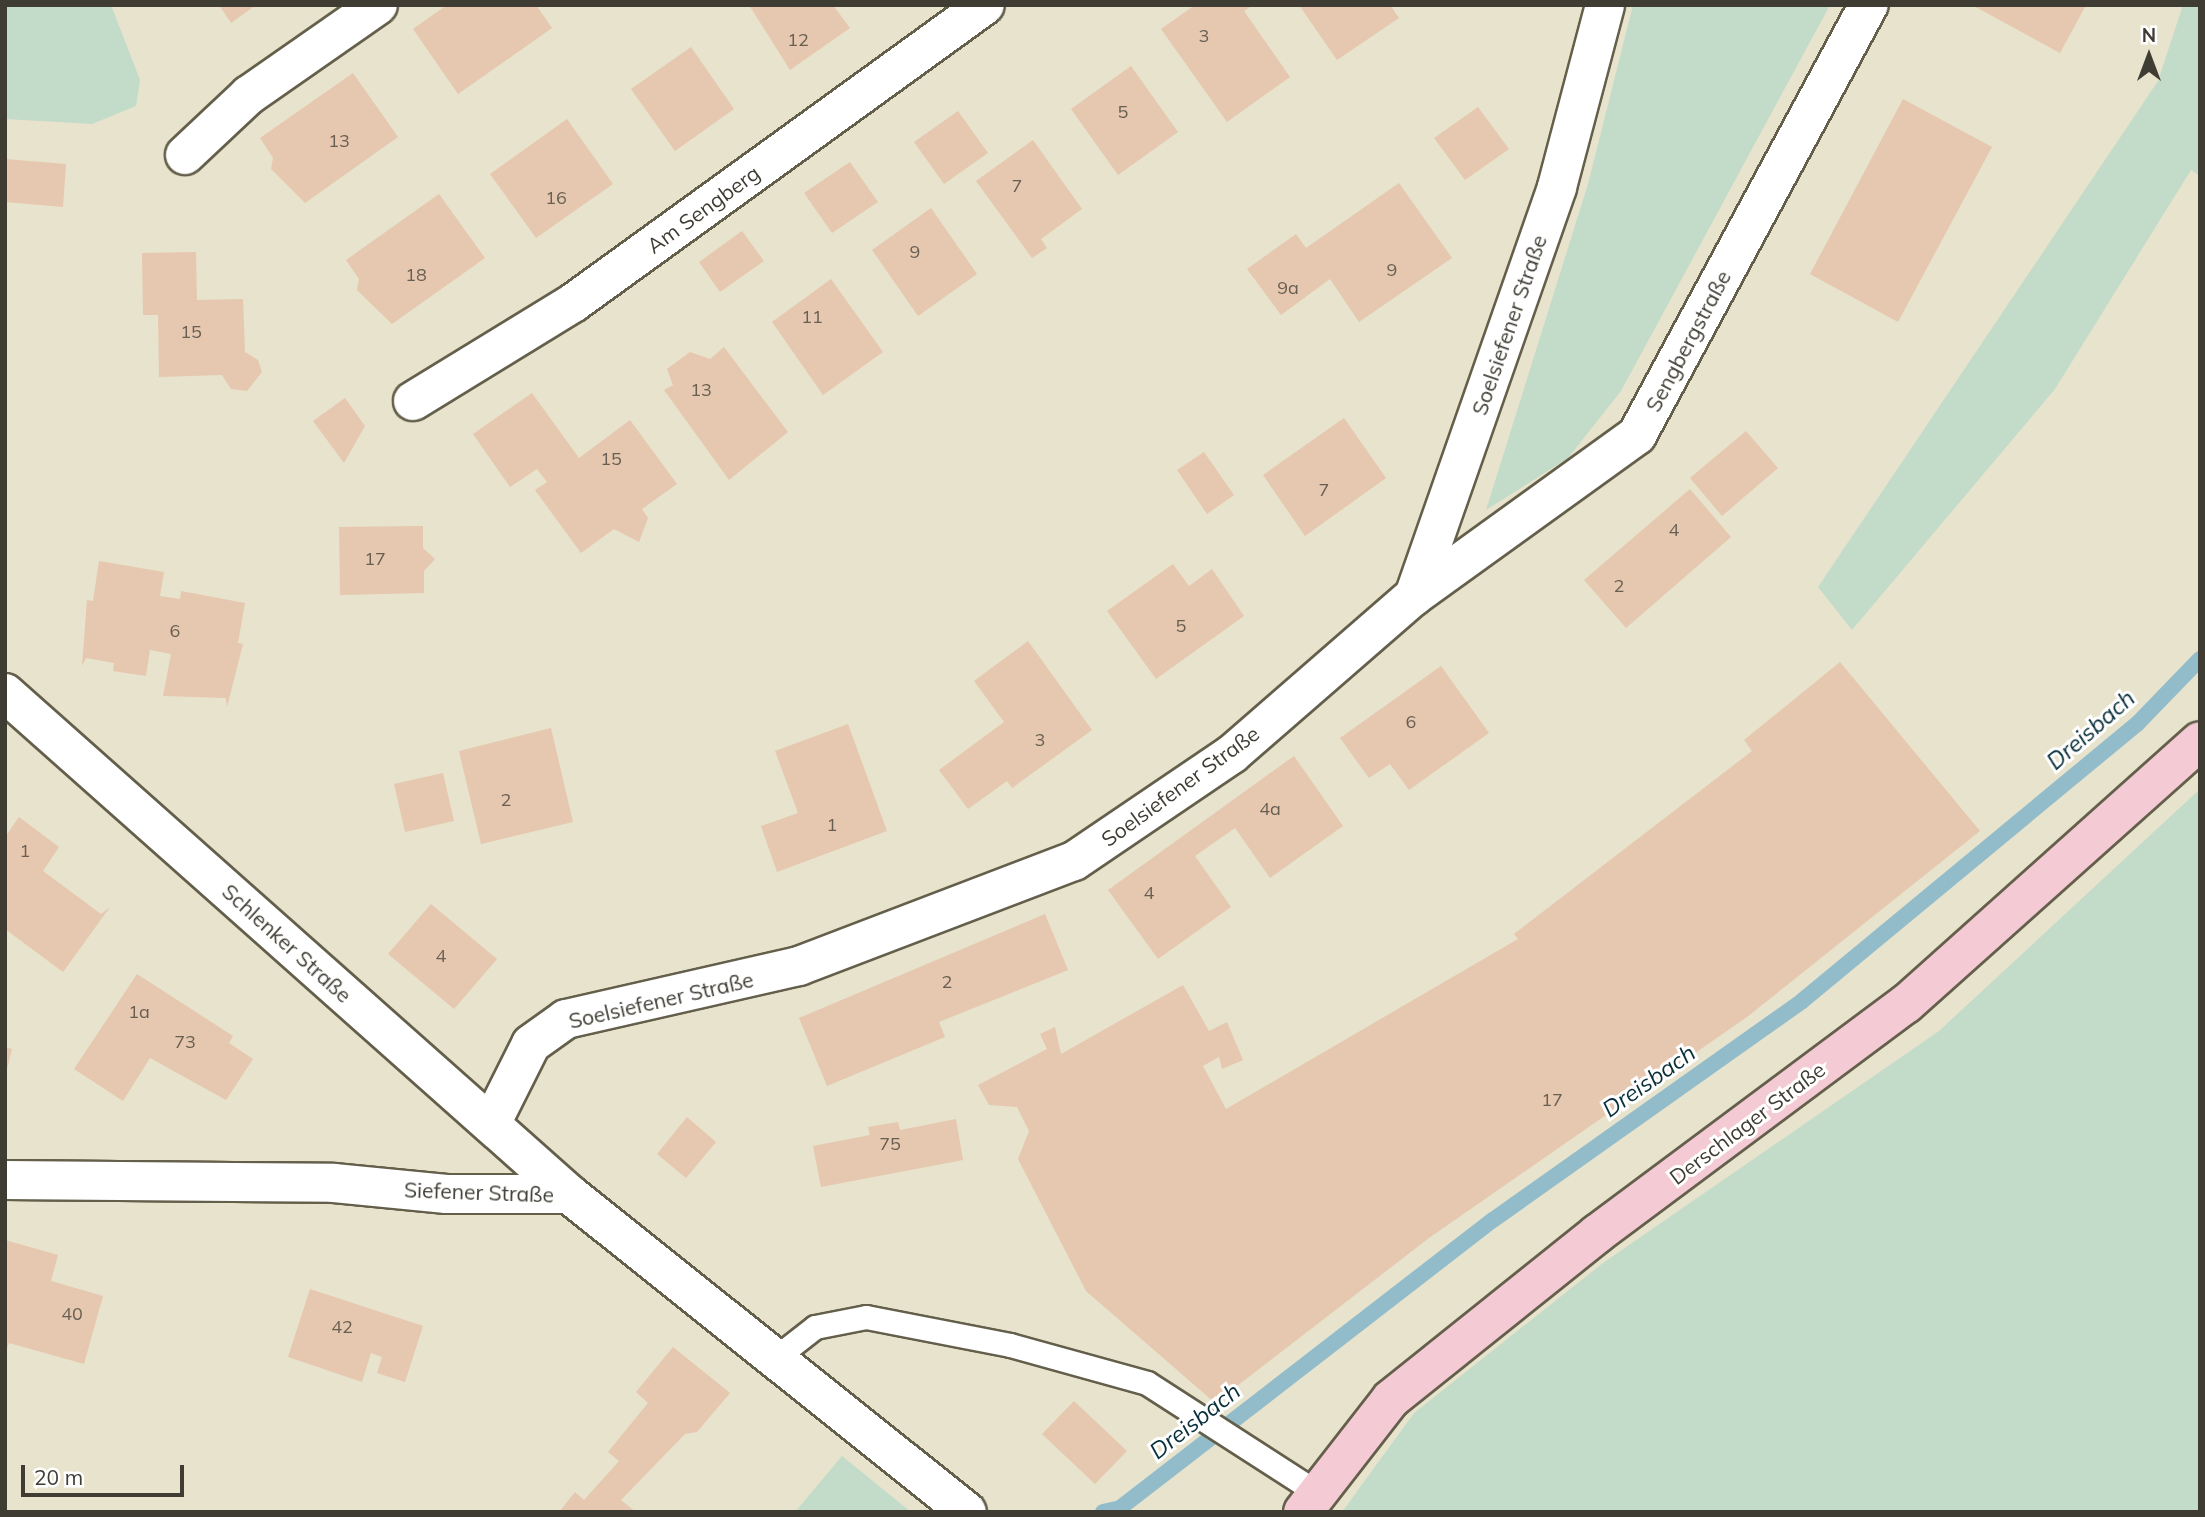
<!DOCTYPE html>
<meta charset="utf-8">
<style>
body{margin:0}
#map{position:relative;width:2205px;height:1517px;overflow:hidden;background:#e8e3cc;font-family:Mulish,sans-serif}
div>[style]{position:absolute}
.green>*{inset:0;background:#c3dbc9}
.stream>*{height:16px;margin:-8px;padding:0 8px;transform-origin:8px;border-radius:8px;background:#93bccb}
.building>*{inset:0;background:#e6c7af}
.roads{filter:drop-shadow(2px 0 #645f4b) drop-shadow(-2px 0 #645f4b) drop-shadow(0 2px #645f4b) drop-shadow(0 -2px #645f4b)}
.service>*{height:23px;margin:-11.5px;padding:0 11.5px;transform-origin:11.5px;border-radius:11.5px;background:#fff}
.minor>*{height:38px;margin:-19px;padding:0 19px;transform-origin:19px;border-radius:19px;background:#fff}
.secondary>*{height:38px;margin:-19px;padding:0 19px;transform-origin:19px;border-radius:19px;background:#f4cad4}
span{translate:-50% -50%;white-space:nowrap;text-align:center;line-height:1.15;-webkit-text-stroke:6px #fff;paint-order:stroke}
.number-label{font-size:18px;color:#685f52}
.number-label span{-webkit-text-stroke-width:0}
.street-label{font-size:21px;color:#3e3c33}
.water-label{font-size:23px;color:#072e3a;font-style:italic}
.frame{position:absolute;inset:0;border:7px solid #3e3c33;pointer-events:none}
.north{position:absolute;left:2114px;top:21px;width:70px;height:70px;-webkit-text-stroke:5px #fff;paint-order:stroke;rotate:0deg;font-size:19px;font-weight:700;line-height:28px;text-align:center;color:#3e3c33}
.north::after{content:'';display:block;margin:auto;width:24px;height:32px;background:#3e3c33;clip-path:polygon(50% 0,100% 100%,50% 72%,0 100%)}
.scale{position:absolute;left:21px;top:1465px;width:163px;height:32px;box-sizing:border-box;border:4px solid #3e3c33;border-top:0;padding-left:9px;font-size:21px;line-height:24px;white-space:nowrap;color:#3e3c33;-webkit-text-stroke:5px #fff;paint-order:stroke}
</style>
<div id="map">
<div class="green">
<div style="clip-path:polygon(5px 5px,111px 5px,140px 80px,136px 106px,92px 124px,5px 119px)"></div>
<div style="clip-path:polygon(1633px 5px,1830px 5px,1621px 391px,1568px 458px,1486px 510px,1588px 184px)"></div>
<div style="clip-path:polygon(2183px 5px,2200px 5px,2200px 176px,2191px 170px,2055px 389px,1852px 630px,1818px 587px,2158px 81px)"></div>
<div style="clip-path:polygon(2200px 789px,2200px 1512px,1342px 1512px,1414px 1413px,1603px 1263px,1939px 1031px)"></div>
<div style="clip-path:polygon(842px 1456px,911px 1512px,795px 1512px)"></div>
</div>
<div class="stream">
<div style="left:1103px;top:1512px;width:17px;rotate:-13deg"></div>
<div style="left:1120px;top:1508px;width:471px;rotate:-37.7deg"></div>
<div style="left:1493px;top:1220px;width:379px;rotate:-35.3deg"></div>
<div style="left:1802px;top:1001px;width:435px;rotate:-39.6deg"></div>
<div style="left:2137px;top:724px;width:91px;rotate:-45.9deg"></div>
</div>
<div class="building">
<div style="clip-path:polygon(219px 5px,256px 5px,231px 23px)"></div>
<div style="clip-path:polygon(447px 5px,536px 5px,552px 28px,458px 94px,413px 29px)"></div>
<div style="clip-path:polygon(749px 5px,833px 5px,850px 28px,790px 70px)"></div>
<div style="clip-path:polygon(1195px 5px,1253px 5px,1244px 11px,1290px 77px,1227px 122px,1161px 29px)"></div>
<div style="clip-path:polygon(1299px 5px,1390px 5px,1399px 18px,1337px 60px)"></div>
<div style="clip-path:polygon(1972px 5px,2086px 5px,2060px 53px)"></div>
<div style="clip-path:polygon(691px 47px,734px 109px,675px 151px,631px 89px)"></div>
<div style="clip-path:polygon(1131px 66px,1178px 132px,1118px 175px,1071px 109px)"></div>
<div style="clip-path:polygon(353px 73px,398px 137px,305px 203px,271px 169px,273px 158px,260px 138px)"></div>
<div style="clip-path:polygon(1903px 99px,1992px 147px,1898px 322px,1810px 274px)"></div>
<div style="clip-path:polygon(1478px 107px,1509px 149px,1465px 180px,1434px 138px)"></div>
<div style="clip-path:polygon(958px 111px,988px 153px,944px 184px,914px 142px)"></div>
<div style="clip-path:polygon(567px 119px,613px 184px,536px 238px,490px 174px)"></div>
<div style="clip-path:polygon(1033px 140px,1082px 209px,1041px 239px,1047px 248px,1032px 258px,976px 181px)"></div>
<div style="clip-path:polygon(5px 159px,66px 164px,63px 207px,5px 202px)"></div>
<div style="clip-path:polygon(850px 162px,878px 202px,832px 233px,804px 193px)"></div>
<div style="clip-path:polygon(1399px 183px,1452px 258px,1359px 322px,1330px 279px,1281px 315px,1247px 269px,1296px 234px,1306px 248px)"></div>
<div style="clip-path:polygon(439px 194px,485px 258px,392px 324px,357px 290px,359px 279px,346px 260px)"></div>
<div style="clip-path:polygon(931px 208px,977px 274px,918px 316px,872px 250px)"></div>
<div style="clip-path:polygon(742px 231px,764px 261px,720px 292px,699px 262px)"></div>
<div style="clip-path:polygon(196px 252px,197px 300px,243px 299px,245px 352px,258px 360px,262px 372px,247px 391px,231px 389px,222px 375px,159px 377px,158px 315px,143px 315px,142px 253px)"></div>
<div style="clip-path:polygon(831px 279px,883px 352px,823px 395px,772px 322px)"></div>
<div style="clip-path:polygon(724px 347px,788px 432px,729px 480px,664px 390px,673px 385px,667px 369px,690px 352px,710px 359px)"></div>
<div style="clip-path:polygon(532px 393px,579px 458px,630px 420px,677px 484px,642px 509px,648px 518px,639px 542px,614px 529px,581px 553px,535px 490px,547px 482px,537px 469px,510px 487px,473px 434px)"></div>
<div style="clip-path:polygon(345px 398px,365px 426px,344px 463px,313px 421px)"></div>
<div style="clip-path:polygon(1344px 418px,1386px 478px,1305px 536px,1263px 475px)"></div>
<div style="clip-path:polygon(1746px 431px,1778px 468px,1722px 516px,1690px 478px)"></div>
<div style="clip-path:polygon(1204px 452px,1234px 495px,1207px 514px,1177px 470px)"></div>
<div style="clip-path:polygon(1690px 489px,1731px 537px,1626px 628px,1584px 580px)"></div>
<div style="clip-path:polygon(423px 526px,423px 548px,435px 559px,424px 571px,424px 593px,340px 595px,339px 527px)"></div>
<div style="clip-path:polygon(99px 561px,164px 572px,160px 596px,180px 599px,181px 591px,245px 603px,238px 643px,243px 644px,227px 707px,226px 698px,163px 696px,171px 654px,150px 650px,146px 676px,113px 671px,114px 663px,86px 658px,82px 666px,87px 600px,93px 601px)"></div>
<div style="clip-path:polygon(1173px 564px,1189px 586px,1212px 569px,1244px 616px,1156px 679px,1107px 611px)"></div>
<div style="clip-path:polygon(1028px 641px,1092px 730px,1012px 788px,1007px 781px,968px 809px,939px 770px,1004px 722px,974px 681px)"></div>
<div style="clip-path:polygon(1840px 662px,1980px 831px,1747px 1017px,1429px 1238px,1215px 1403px,1086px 1291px,1018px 1159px,1029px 1131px,1017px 1107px,989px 1105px,978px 1085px,1047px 1049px,1040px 1034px,1055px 1027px,1061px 1054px,1183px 985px,1209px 1031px,1227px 1022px,1243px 1060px,1222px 1069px,1219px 1057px,1203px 1066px,1226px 1109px,1518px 939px,1514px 934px,1752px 751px,1744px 740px)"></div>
<div style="clip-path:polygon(1441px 666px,1489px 733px,1409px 790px,1390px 764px,1369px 778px,1340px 738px)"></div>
<div style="clip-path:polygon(848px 724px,887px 831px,777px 872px,761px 826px,798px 813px,775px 751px)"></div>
<div style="clip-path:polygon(551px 728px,573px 822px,481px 844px,459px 751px)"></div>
<div style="clip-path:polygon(1294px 756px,1343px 826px,1270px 878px,1235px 828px,1195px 856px,1231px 907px,1158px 959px,1108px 890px)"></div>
<div style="clip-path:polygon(443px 773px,454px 821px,405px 832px,394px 784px)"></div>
<div style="clip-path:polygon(19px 817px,59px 847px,43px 871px,101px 914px,110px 907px,63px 972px,5px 929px,5px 837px)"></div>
<div style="clip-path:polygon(431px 904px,497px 959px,454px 1009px,388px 954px)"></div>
<div style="clip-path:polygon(1045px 914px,1068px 970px,939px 1022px,945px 1037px,827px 1086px,799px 1018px)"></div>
<div style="clip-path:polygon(137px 974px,233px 1036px,229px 1043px,253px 1059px,226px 1100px,150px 1058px,123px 1101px,74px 1069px)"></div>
<div style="clip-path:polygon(5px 1047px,12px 1049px,6px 1073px,5px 1073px)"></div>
<div style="clip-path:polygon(687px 1117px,716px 1142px,686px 1178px,657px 1154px)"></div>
<div style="clip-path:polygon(956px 1119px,963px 1160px,821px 1187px,813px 1146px,870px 1135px,868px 1127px,898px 1122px,900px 1130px)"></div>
<div style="clip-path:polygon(5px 1240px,58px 1255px,51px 1281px,103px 1296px,84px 1364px,9px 1343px,5px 1354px)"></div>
<div style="clip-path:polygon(310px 1289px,423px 1326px,405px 1382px,377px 1373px,382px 1357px,371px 1353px,362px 1382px,288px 1357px)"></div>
<div style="clip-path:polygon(673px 1347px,730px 1393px,697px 1432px,685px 1434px,621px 1500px,636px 1512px,559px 1512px,575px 1492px,584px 1500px,619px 1461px,608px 1452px,648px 1403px,636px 1392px)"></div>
<div style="clip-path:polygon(1074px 1401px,1127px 1451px,1095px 1484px,1042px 1434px)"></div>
</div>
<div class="roads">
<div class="service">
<div style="left:774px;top:1359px;width:52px;rotate:-38deg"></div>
<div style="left:815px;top:1327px;width:52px;rotate:-11.1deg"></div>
<div style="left:866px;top:1317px;width:147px;rotate:11deg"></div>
<div style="left:1010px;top:1345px;width:142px;rotate:15.5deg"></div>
<div style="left:1147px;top:1383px;width:201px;rotate:32.8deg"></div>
</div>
<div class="minor">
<div style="left:185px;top:155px;width:88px;rotate:-43.2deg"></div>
<div style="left:249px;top:95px;width:157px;rotate:-34.9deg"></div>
<div style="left:413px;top:401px;width:188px;rotate:-31.5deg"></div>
<div style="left:573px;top:303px;width:508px;rotate:-35.88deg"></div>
<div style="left:1414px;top:596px;width:275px;rotate:-35.8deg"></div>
<div style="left:1637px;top:435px;width:489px;rotate:-61.7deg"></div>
<div style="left:5px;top:693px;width:754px;rotate:41.61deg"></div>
<div style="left:569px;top:1194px;width:509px;rotate:38.62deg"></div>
<div style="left:491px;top:1124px;width:89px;rotate:-63.4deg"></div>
<div style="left:531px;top:1044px;width:43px;rotate:-35.5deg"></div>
<div style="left:566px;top:1019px;width:239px;rotate:-12.8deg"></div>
<div style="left:799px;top:966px;width:294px;rotate:-20.9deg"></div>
<div style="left:1074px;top:861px;width:191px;rotate:-34.1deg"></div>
<div style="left:1232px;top:754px;width:241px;rotate:-41deg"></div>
<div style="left:1414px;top:596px;width:433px;rotate:-70.7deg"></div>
<div style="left:1557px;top:187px;width:188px;rotate:-75.2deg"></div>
<div style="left:5px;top:1180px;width:329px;rotate:0.5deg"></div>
<div style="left:334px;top:1183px;width:113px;rotate:5.6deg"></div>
<div style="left:446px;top:1194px;width:123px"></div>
</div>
<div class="secondary">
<div style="left:1303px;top:1512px;width:143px;rotate:-52.1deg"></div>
<div style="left:1391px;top:1399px;width:264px;rotate:-38.7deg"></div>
<div style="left:1597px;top:1234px;width:385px;rotate:-36.7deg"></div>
<div style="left:1906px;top:1004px;width:394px;rotate:-41.8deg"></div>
</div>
</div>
<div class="number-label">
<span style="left:1204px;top:36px">3</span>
<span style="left:798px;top:40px">12</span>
<span style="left:1123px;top:112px">5</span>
<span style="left:339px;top:141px">13</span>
<span style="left:1017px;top:186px">7</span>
<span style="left:556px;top:198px">16</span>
<span style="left:915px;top:252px">9</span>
<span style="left:1392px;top:270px">9</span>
<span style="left:416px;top:275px">18</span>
<span style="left:1288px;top:288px">9a</span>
<span style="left:812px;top:317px">11</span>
<span style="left:191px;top:332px">15</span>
<span style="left:701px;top:390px">13</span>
<span style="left:611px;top:459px">15</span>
<span style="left:1324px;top:490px">7</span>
<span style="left:1674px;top:530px">4</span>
<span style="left:375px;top:559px">17</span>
<span style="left:1619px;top:586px">2</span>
<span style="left:1181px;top:626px">5</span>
<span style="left:175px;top:631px">6</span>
<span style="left:1411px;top:722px">6</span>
<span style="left:1040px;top:740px">3</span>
<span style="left:506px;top:800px">2</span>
<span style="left:1270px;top:809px">4a</span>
<span style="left:832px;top:825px">1</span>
<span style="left:25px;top:851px">1</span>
<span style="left:1149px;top:893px">4</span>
<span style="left:441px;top:956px">4</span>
<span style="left:947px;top:982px">2</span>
<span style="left:139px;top:1012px">1a</span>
<span style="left:185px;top:1042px">73</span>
<span style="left:1552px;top:1100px">17</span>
<span style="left:890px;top:1144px">75</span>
<span style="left:72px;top:1314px">40</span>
<span style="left:342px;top:1327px">42</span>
</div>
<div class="street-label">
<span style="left:703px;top:209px;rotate:-36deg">Am Sengberg</span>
<span style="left:1509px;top:325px;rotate:-71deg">Soelsiefener Straße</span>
<span style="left:1688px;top:341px;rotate:-62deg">Sengbergstraße</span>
<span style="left:1180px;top:786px;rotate:-36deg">Soelsiefener Straße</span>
<span style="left:287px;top:943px;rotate:42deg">Schlenker Straße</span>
<span style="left:661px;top:1000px;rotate:-13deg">Soelsiefener Straße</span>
<span style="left:1747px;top:1123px;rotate:-37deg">Derschlager Straße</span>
<span style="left:479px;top:1192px;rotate:2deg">Siefener Straße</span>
</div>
<div class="water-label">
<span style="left:2091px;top:730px;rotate:-41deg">Dreisbach</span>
<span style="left:1649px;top:1081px;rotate:-35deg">Dreisbach</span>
<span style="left:1195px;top:1421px;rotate:-38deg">Dreisbach</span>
</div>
<div class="frame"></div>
<div class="north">N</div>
<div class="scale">20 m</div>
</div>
